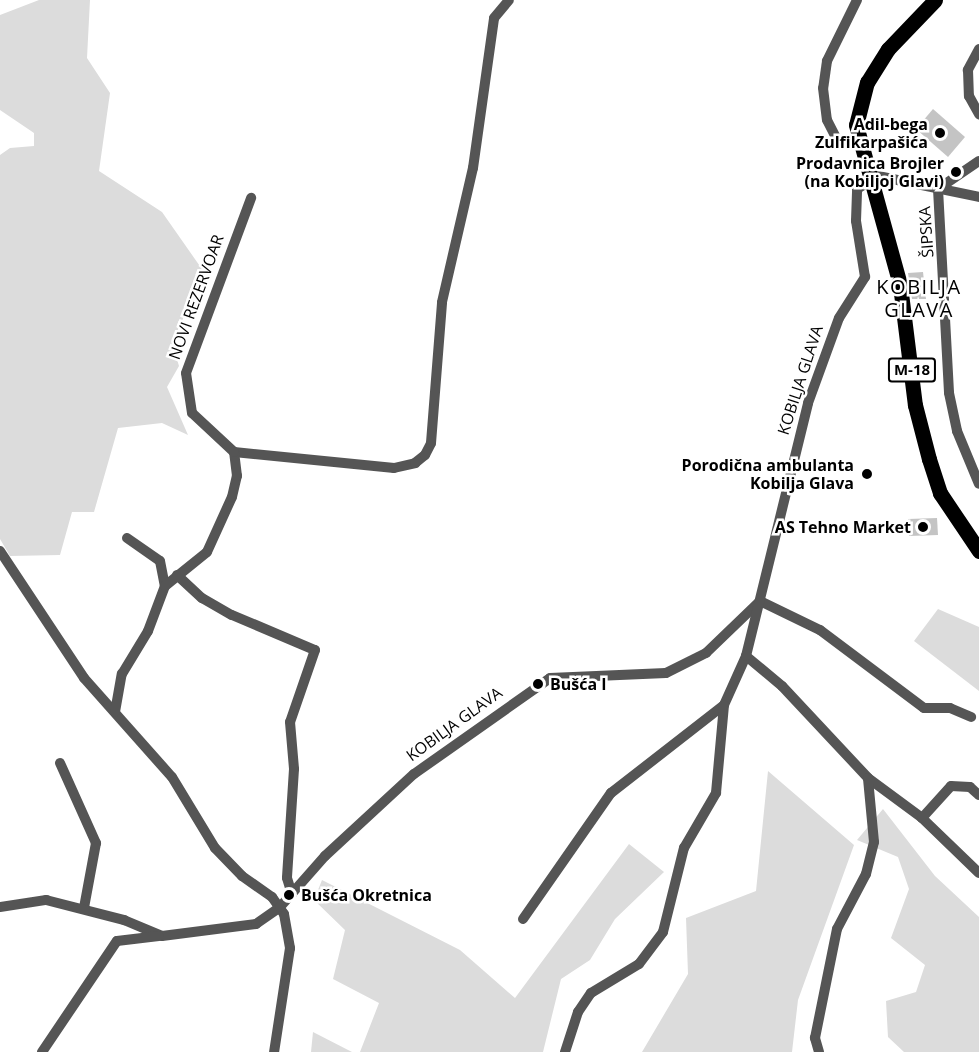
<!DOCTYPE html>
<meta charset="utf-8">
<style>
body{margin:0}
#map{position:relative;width:979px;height:1052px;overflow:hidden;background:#fff;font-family:"Open Sans",sans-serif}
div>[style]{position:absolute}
.green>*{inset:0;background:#dcdcdc}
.building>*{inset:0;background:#c4c4c4}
.minor>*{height:10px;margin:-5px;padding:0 5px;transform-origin:5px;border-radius:5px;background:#555}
.primary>*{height:15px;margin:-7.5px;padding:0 7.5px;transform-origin:7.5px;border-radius:7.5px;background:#000}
.dots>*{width:16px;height:16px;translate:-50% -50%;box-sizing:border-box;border:3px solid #fff;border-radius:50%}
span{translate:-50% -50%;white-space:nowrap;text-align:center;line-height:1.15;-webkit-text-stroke:5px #fff;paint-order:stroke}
.shield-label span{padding:2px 4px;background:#fff;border:2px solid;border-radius:4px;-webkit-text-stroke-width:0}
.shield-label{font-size:15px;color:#000;font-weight:700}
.poi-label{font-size:16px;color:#000;font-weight:700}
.right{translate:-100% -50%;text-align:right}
.left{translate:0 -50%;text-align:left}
.street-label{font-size:16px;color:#000}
.quarter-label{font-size:20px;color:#000;letter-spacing:1.5px}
</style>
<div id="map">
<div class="green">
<div style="clip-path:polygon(39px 0,90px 0,87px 58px,110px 93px,99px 171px,162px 212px,204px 272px,172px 343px,179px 366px,167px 387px,188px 435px,162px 423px,118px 428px,94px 512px,72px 512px,60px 555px,10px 556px,0 539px,0 155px,10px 148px,34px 146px,34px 133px,0 110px,0 15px)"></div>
<div style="clip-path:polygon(938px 609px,979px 627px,979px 691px,914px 641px)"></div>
<div style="clip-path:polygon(768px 771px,854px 845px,798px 1000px,792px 1052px,642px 1052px,688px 974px,686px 918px,756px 891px)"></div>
<div style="clip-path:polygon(883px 809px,935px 876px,979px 917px,979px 1052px,904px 1052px,888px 1037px,886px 1001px,916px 992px,925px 965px,891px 938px,909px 889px,898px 857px,857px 840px)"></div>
<div style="clip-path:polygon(629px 844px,664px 872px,615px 919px,590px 960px,561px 979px,543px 1052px,360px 1052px,379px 1003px,333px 979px,345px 930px,314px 900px,322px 880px,460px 950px,515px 998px)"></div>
<div style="clip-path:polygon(313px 1032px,352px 1052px,311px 1052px)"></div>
</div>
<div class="building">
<div style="clip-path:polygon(933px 109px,965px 137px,948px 157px,916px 129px)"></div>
<div style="clip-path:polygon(923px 272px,926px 299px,912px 299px,908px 273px)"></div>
<div style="clip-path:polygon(937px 518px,938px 535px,909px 536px,908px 519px)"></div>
</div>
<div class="minor">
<div style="left:857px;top:0;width:68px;rotate:116.2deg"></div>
<div style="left:827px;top:61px;width:27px;rotate:98deg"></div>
<div style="left:823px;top:88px;width:32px;rotate:83deg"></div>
<div style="left:827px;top:120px;width:25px;rotate:63deg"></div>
<div style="left:838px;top:142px;width:20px;rotate:6deg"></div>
<div style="left:979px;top:49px;width:24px;rotate:118deg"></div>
<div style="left:968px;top:70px;width:26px;rotate:88deg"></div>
<div style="left:969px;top:96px;width:21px;rotate:61deg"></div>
<div style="left:979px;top:161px;width:50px;rotate:145.7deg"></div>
<div style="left:938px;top:189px;width:204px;rotate:86.9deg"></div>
<div style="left:949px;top:393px;width:39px;rotate:78deg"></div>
<div style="left:957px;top:431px;width:57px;rotate:67.5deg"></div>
<div style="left:234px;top:452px;width:161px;rotate:5.7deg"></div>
<div style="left:394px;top:468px;width:22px;rotate:-13deg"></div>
<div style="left:415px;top:463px;width:13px;rotate:-39deg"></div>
<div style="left:425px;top:455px;width:13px;rotate:-63deg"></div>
<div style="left:431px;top:443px;width:141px;rotate:-85.5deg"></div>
<div style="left:442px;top:302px;width:138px;rotate:-77deg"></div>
<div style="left:473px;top:168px;width:151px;rotate:-82deg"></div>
<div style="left:494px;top:18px;width:23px;rotate:-50deg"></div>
<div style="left:127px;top:538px;width:40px;rotate:34.9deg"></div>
<div style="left:160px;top:561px;width:25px;rotate:79deg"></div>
<div style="left:0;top:551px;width:152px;rotate:56.5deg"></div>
<div style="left:84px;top:678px;width:132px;rotate:48.4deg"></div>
<div style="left:172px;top:777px;width:83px;rotate:58.8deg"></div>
<div style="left:215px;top:848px;width:39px;rotate:46deg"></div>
<div style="left:242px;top:876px;width:37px;rotate:35deg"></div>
<div style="left:272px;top:897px;width:21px;rotate:55deg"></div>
<div style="left:284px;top:914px;width:35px;rotate:80deg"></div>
<div style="left:290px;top:948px;width:105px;rotate:98.7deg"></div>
<div style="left:177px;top:575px;width:34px;rotate:43deg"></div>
<div style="left:202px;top:598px;width:34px;rotate:30deg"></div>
<div style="left:232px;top:615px;width:90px;rotate:22.9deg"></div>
<div style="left:315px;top:650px;width:76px;rotate:109.1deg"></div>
<div style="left:290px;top:722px;width:47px;rotate:85.1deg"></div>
<div style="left:294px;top:769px;width:109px;rotate:93.7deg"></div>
<div style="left:287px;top:878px;width:17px;rotate:73deg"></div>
<div style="left:746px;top:656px;width:47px;rotate:39.8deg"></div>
<div style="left:782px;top:686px;width:126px;rotate:46.9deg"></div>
<div style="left:868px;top:778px;width:67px;rotate:36.5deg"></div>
<div style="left:922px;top:818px;width:79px;rotate:44deg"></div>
<div style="left:115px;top:712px;width:39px;rotate:-80deg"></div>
<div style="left:122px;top:674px;width:50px;rotate:-58.8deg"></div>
<div style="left:148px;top:631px;width:48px;rotate:-69.3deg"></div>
<div style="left:165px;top:586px;width:54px;rotate:-39deg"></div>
<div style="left:207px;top:552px;width:60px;rotate:-65.6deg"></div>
<div style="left:232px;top:497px;width:22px;rotate:-77deg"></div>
<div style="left:237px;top:476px;width:24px;rotate:-97deg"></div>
<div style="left:234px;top:452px;width:57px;rotate:-137.1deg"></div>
<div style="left:192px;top:413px;width:40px;rotate:-98.5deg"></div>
<div style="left:186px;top:373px;width:187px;rotate:-69.6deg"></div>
<div style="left:60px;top:763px;width:88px;rotate:65.8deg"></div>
<div style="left:96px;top:843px;width:66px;rotate:100.5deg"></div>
<div style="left:922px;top:818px;width:43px;rotate:-47.8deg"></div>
<div style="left:951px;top:786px;width:19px;rotate:3deg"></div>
<div style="left:970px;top:787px;width:12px;rotate:42deg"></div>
<div style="left:0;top:907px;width:47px;rotate:-8.7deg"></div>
<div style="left:46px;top:900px;width:81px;rotate:14.4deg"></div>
<div style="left:124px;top:920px;width:41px;rotate:22.8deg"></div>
<div style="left:162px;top:936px;width:95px;rotate:-7.3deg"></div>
<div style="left:256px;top:924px;width:29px;rotate:-35deg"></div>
<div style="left:280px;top:907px;width:68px;rotate:-48.6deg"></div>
<div style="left:325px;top:856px;width:121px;rotate:-42.7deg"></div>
<div style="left:414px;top:774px;width:166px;rotate:-35.2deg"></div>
<div style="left:550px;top:678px;width:116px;rotate:-2.5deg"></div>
<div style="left:666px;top:673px;width:45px;rotate:-26.6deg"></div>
<div style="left:706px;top:653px;width:75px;rotate:-43.9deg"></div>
<div style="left:760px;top:601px;width:67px;rotate:25.8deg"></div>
<div style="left:820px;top:630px;width:130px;rotate:36.9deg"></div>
<div style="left:924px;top:708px;width:26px"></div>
<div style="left:950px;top:708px;width:23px;rotate:23deg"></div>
<div style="left:523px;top:919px;width:154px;rotate:-55.1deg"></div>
<div style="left:611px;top:793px;width:143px;rotate:-37.9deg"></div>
<div style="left:724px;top:705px;width:54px;rotate:-65.8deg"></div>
<div style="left:746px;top:656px;width:260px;rotate:-76.2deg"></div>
<div style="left:808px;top:403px;width:90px;rotate:-70deg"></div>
<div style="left:839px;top:318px;width:49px;rotate:-57.6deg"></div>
<div style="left:865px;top:277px;width:57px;rotate:-99.1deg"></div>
<div style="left:856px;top:221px;width:32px;rotate:-88deg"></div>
<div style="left:857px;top:189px;width:25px;rotate:-32deg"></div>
<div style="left:878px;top:176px;width:103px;rotate:11.7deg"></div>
<div style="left:42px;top:1052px;width:134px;rotate:-56deg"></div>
<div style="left:117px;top:941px;width:42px;rotate:-6.8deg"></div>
<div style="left:565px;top:1052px;width:42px;rotate:-72deg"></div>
<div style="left:578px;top:1012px;width:23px;rotate:-56deg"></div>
<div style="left:591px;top:993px;width:56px;rotate:-31.1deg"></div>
<div style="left:639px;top:964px;width:40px;rotate:-53deg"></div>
<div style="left:663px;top:932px;width:87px;rotate:-76deg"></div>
<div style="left:684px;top:848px;width:64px;rotate:-59.8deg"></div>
<div style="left:716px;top:793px;width:88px;rotate:-84.8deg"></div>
<div style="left:819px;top:1052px;width:15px;rotate:-106deg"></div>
<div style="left:815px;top:1038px;width:111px;rotate:-78.6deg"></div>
<div style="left:837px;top:929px;width:62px;rotate:-62.2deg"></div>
<div style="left:866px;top:874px;width:33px;rotate:-76deg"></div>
<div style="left:874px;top:842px;width:64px;rotate:-95.4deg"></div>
</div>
<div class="primary">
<div style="left:935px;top:0;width:68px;rotate:133.8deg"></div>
<div style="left:888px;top:49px;width:39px;rotate:122deg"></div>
<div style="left:867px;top:82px;width:44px;rotate:104.3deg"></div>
<div style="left:856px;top:125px;width:166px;rotate:74.6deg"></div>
<div style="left:900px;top:285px;width:121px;rotate:82.9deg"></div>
<div style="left:915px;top:405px;width:56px;rotate:75.5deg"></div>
<div style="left:929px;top:459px;width:36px;rotate:72deg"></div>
<div style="left:940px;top:493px;width:70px;rotate:56.1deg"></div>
</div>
<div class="dots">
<div style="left:940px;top:133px;background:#000"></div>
<div style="left:956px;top:172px;background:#000"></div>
<div style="left:867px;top:474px;background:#000"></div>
<div style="left:923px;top:527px;background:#000"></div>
<div style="left:538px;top:684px;background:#000"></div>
<div style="left:289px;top:895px;background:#000"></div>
</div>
<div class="shield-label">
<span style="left:912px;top:370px">M-18</span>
</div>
<div class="poi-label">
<span class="right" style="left:928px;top:133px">Adil-bega<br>Zulfikarpašića</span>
<span class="right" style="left:944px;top:172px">Prodavnica Brojler<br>(na Kobiljoj Glavi)</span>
<span class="right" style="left:854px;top:474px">Porodična ambulanta<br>Kobilja Glava</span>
<span class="right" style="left:911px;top:527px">AS Tehno Market</span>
<span class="left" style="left:550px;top:684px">Bušća I</span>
<span class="left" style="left:301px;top:895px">Bušća Okretnica</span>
</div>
<div class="street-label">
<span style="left:926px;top:232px;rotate:-94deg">ŠIPSKA</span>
<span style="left:196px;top:297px;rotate:-70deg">NOVI REZERVOAR</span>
<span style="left:800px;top:380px;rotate:-72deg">KOBILJA GLAVA</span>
<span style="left:454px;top:724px;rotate:-36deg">KOBILJA GLAVA</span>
</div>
<div class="quarter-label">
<span style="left:919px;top:298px">KOBILJA<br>GLAVA</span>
</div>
</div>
